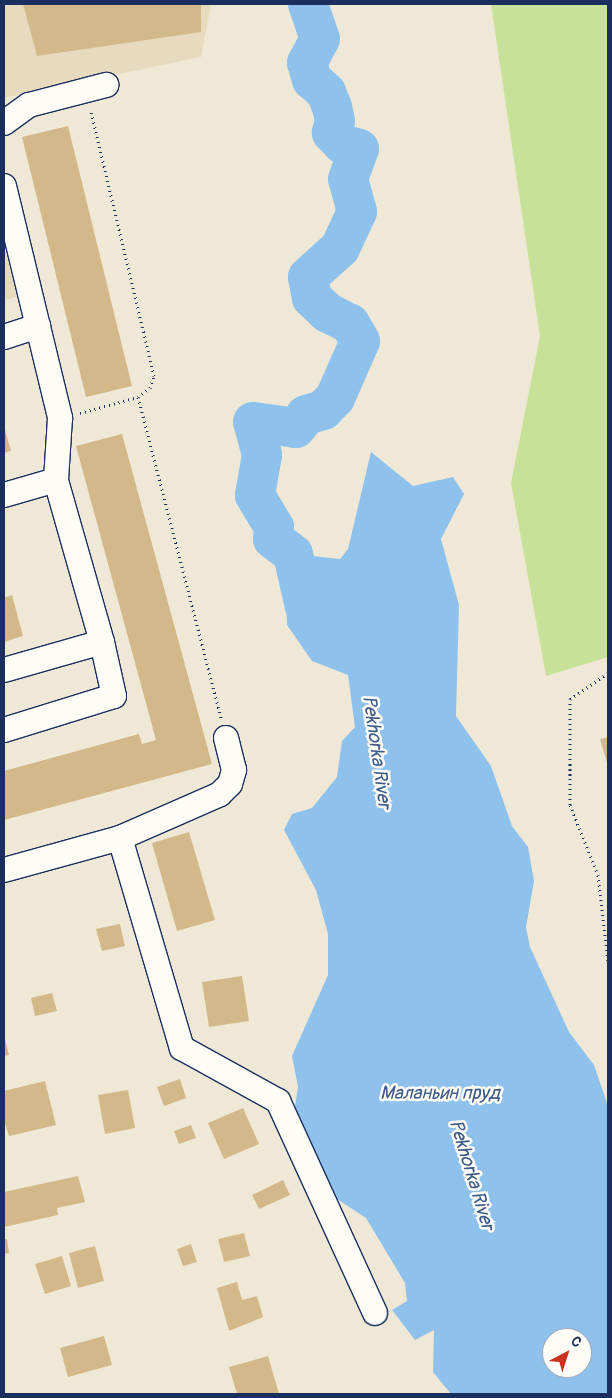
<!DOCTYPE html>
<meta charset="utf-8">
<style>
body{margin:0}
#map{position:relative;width:612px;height:1398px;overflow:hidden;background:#f0e8d6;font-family:Pangolin,sans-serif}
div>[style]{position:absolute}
.built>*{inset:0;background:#e7dabf}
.green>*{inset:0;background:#c7e298}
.water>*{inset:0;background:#8ec2ec}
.river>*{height:40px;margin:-20px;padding:0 20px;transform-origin:20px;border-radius:20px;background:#8ec2ec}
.building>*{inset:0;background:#d3b989}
.path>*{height:3px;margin-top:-1.5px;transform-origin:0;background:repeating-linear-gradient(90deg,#1b2f5e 0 1px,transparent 0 5px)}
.roads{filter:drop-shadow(1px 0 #1b2f5e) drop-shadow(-1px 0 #1b2f5e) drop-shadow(0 1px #1b2f5e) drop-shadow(0 -1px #1b2f5e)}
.minor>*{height:24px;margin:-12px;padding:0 12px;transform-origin:12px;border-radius:12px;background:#fdfcf7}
span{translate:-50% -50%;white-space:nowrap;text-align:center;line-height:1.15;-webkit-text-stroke:5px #fdfcf7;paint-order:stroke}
.water-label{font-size:19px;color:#3e5b89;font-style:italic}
.frame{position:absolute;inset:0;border:5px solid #1b2f5e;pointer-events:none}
.north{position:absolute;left:542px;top:1328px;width:50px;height:50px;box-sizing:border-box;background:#fdfcf7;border:1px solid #a3aaba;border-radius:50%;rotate:40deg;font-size:14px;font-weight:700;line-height:20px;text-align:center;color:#1b2f5e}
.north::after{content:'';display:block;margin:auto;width:18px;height:22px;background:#c8321e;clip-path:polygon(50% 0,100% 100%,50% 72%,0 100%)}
</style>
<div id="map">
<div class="built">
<div style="clip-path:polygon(4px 4px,211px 4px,201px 57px,4px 98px)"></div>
<div style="clip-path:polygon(4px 246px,17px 297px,4px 300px)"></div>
</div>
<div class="green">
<div style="clip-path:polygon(491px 4px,608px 4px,608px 657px,546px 676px,511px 483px,540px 336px)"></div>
</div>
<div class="water">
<div style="clip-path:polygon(evenodd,371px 452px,413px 486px,453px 477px,464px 494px,441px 539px,459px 605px,456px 716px,491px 766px,512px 826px,528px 847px,534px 881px,526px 927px,530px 947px,569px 1032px,594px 1065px,608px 1106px,608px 1394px,451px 1394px,433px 1372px,434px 1330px,415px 1340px,392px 1310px,407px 1301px,405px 1283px,366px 1218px,334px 1197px,293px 1119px,298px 1087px,292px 1056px,328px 975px,328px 934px,316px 890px,284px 830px,292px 814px,312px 808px,337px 777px,342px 741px,355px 727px,348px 675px,312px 661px,287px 625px,285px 561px,293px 554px,340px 559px,348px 549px,371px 452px,552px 1338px,582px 1338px,582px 1368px,552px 1368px,552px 1338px)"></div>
</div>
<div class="river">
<div style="left:305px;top:607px;width:54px;rotate:-102.8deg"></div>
<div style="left:293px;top:554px;width:25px;rotate:-143deg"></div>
<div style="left:273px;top:539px;width:12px;rotate:-85deg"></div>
<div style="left:274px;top:527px;width:37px;rotate:-121deg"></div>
<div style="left:255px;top:495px;width:41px;rotate:-80.1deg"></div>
<div style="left:262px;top:455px;width:34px;rotate:-105deg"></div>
<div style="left:253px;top:422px;width:43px;rotate:7.9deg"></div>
<div style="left:296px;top:428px;width:16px;rotate:-52deg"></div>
<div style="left:306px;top:415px;width:18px;rotate:-16deg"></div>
<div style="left:323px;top:410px;width:17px;rotate:-45deg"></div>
<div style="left:335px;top:398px;width:62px;rotate:-66.3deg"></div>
<div style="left:360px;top:341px;width:20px;rotate:-120deg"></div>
<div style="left:350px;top:324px;width:25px;rotate:-153deg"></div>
<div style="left:328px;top:313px;width:22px;rotate:-137deg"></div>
<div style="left:312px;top:298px;width:21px;rotate:-101deg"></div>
<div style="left:308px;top:277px;width:43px;rotate:-42.2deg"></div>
<div style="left:340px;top:248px;width:40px;rotate:-65deg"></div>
<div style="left:357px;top:212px;width:34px;rotate:-105deg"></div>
<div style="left:348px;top:179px;width:32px;rotate:-70deg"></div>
<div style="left:359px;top:149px;width:17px;rotate:-163deg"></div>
<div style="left:343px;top:144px;width:16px;rotate:-135deg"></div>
<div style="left:332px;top:133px;width:12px;rotate:-76deg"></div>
<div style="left:335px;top:121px;width:14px;rotate:-102deg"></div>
<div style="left:332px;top:107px;width:16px;rotate:-112deg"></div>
<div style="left:326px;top:92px;width:18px;rotate:-139deg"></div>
<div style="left:312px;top:80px;width:18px;rotate:-106deg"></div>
<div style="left:307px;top:63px;width:27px;rotate:-62deg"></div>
<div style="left:320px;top:39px;width:37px;rotate:-109deg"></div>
</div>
<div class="building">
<div style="clip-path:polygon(23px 4px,201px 4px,201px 32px,37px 56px)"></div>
<div style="clip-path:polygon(68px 126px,132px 386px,86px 397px,22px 137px)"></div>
<div style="clip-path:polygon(4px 426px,11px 451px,4px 453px)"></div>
<div style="clip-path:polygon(122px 434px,212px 764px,4px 820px,4px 771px,139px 734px,142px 744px,156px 740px,76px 446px)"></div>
<div style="clip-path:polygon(12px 595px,23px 636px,4px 642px,4px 598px)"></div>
<div style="clip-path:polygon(608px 737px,608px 766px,600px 739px)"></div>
<div style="clip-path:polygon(189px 832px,215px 920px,177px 931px,152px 843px)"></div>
<div style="clip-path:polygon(120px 924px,125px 946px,102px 951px,96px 929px)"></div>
<div style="clip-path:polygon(242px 976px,249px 1021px,209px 1027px,202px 982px)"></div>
<div style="clip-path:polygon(52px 993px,57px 1011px,35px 1016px,31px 998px)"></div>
<div style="clip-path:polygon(4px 1035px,9px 1055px,4px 1056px)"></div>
<div style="clip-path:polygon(180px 1079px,186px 1098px,164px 1106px,157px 1087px)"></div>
<div style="clip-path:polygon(45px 1081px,56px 1125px,9px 1136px,4px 1120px,4px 1091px)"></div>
<div style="clip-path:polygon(128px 1090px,135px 1128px,105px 1134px,98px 1095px)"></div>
<div style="clip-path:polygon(243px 1108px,259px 1144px,224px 1159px,208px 1123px)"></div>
<div style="clip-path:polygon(191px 1125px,196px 1138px,179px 1144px,174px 1131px)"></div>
<div style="clip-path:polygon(78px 1176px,85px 1202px,57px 1208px,58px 1215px,4px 1227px,4px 1192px)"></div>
<div style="clip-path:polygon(283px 1180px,290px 1195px,259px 1209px,252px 1195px)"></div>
<div style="clip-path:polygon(244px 1233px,250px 1256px,224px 1262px,218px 1239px)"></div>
<div style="clip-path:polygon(4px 1239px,7px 1239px,9px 1253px,4px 1254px)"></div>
<div style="clip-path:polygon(191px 1244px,197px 1262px,183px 1266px,177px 1249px)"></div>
<div style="clip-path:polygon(95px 1246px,104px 1281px,78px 1288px,69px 1253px)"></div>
<div style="clip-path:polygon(62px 1256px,71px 1286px,45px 1294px,35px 1264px)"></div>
<div style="clip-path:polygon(237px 1282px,242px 1300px,257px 1296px,263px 1317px,229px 1331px,217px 1288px)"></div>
<div style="clip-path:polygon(104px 1336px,112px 1365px,68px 1377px,60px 1348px)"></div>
<div style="clip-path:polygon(268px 1356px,279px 1394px,237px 1394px,229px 1367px)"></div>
</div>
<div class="path">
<div style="left:138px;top:397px;width:332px;rotate:75.5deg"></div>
<div style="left:80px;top:413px;width:60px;rotate:-15.4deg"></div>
<div style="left:138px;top:397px;width:15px;rotate:-37deg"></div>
<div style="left:150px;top:388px;width:13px;rotate:-72deg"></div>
<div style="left:154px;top:376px;width:271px;rotate:-103.4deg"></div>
<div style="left:608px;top:673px;width:46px;rotate:145.6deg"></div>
<div style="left:570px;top:699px;width:106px;rotate:90deg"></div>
<div style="left:570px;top:805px;width:75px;rotate:68.2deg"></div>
<div style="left:598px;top:875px;width:88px;rotate:83.4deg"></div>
</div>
<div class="roads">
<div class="minor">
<div style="left:4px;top:123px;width:31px;rotate:-36deg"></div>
<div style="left:29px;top:105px;width:80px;rotate:-14.6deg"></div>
<div style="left:4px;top:186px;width:239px;rotate:76.4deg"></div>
<div style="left:60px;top:418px;width:62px;rotate:93.7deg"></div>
<div style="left:56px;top:480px;width:54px;rotate:163.9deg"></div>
<div style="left:4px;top:337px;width:36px;rotate:-18deg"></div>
<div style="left:4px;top:670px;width:102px;rotate:-15.9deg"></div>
<div style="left:102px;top:642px;width:168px;rotate:-105.9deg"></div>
<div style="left:4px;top:730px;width:115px;rotate:-17.2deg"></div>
<div style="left:114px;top:696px;width:55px;rotate:-102.5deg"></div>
<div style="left:120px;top:838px;width:219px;rotate:73.6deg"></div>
<div style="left:182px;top:1048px;width:110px;rotate:28.9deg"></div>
<div style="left:278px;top:1101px;width:233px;rotate:65.4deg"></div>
<div style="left:4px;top:870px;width:120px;rotate:-15.4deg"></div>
<div style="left:120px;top:838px;width:109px;rotate:-23.7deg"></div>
<div style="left:220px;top:794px;width:14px;rotate:-45deg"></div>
<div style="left:230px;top:784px;width:15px;rotate:-74deg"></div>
<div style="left:234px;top:770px;width:33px;rotate:-104deg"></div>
</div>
</div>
<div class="water-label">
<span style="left:376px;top:752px;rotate:82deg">Pekhorka River</span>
<span style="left:440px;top:1094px">Маланьин пруд</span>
<span style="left:471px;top:1175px;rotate:73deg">Pekhorka River</span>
</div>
<div class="frame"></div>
<div class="north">С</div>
</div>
